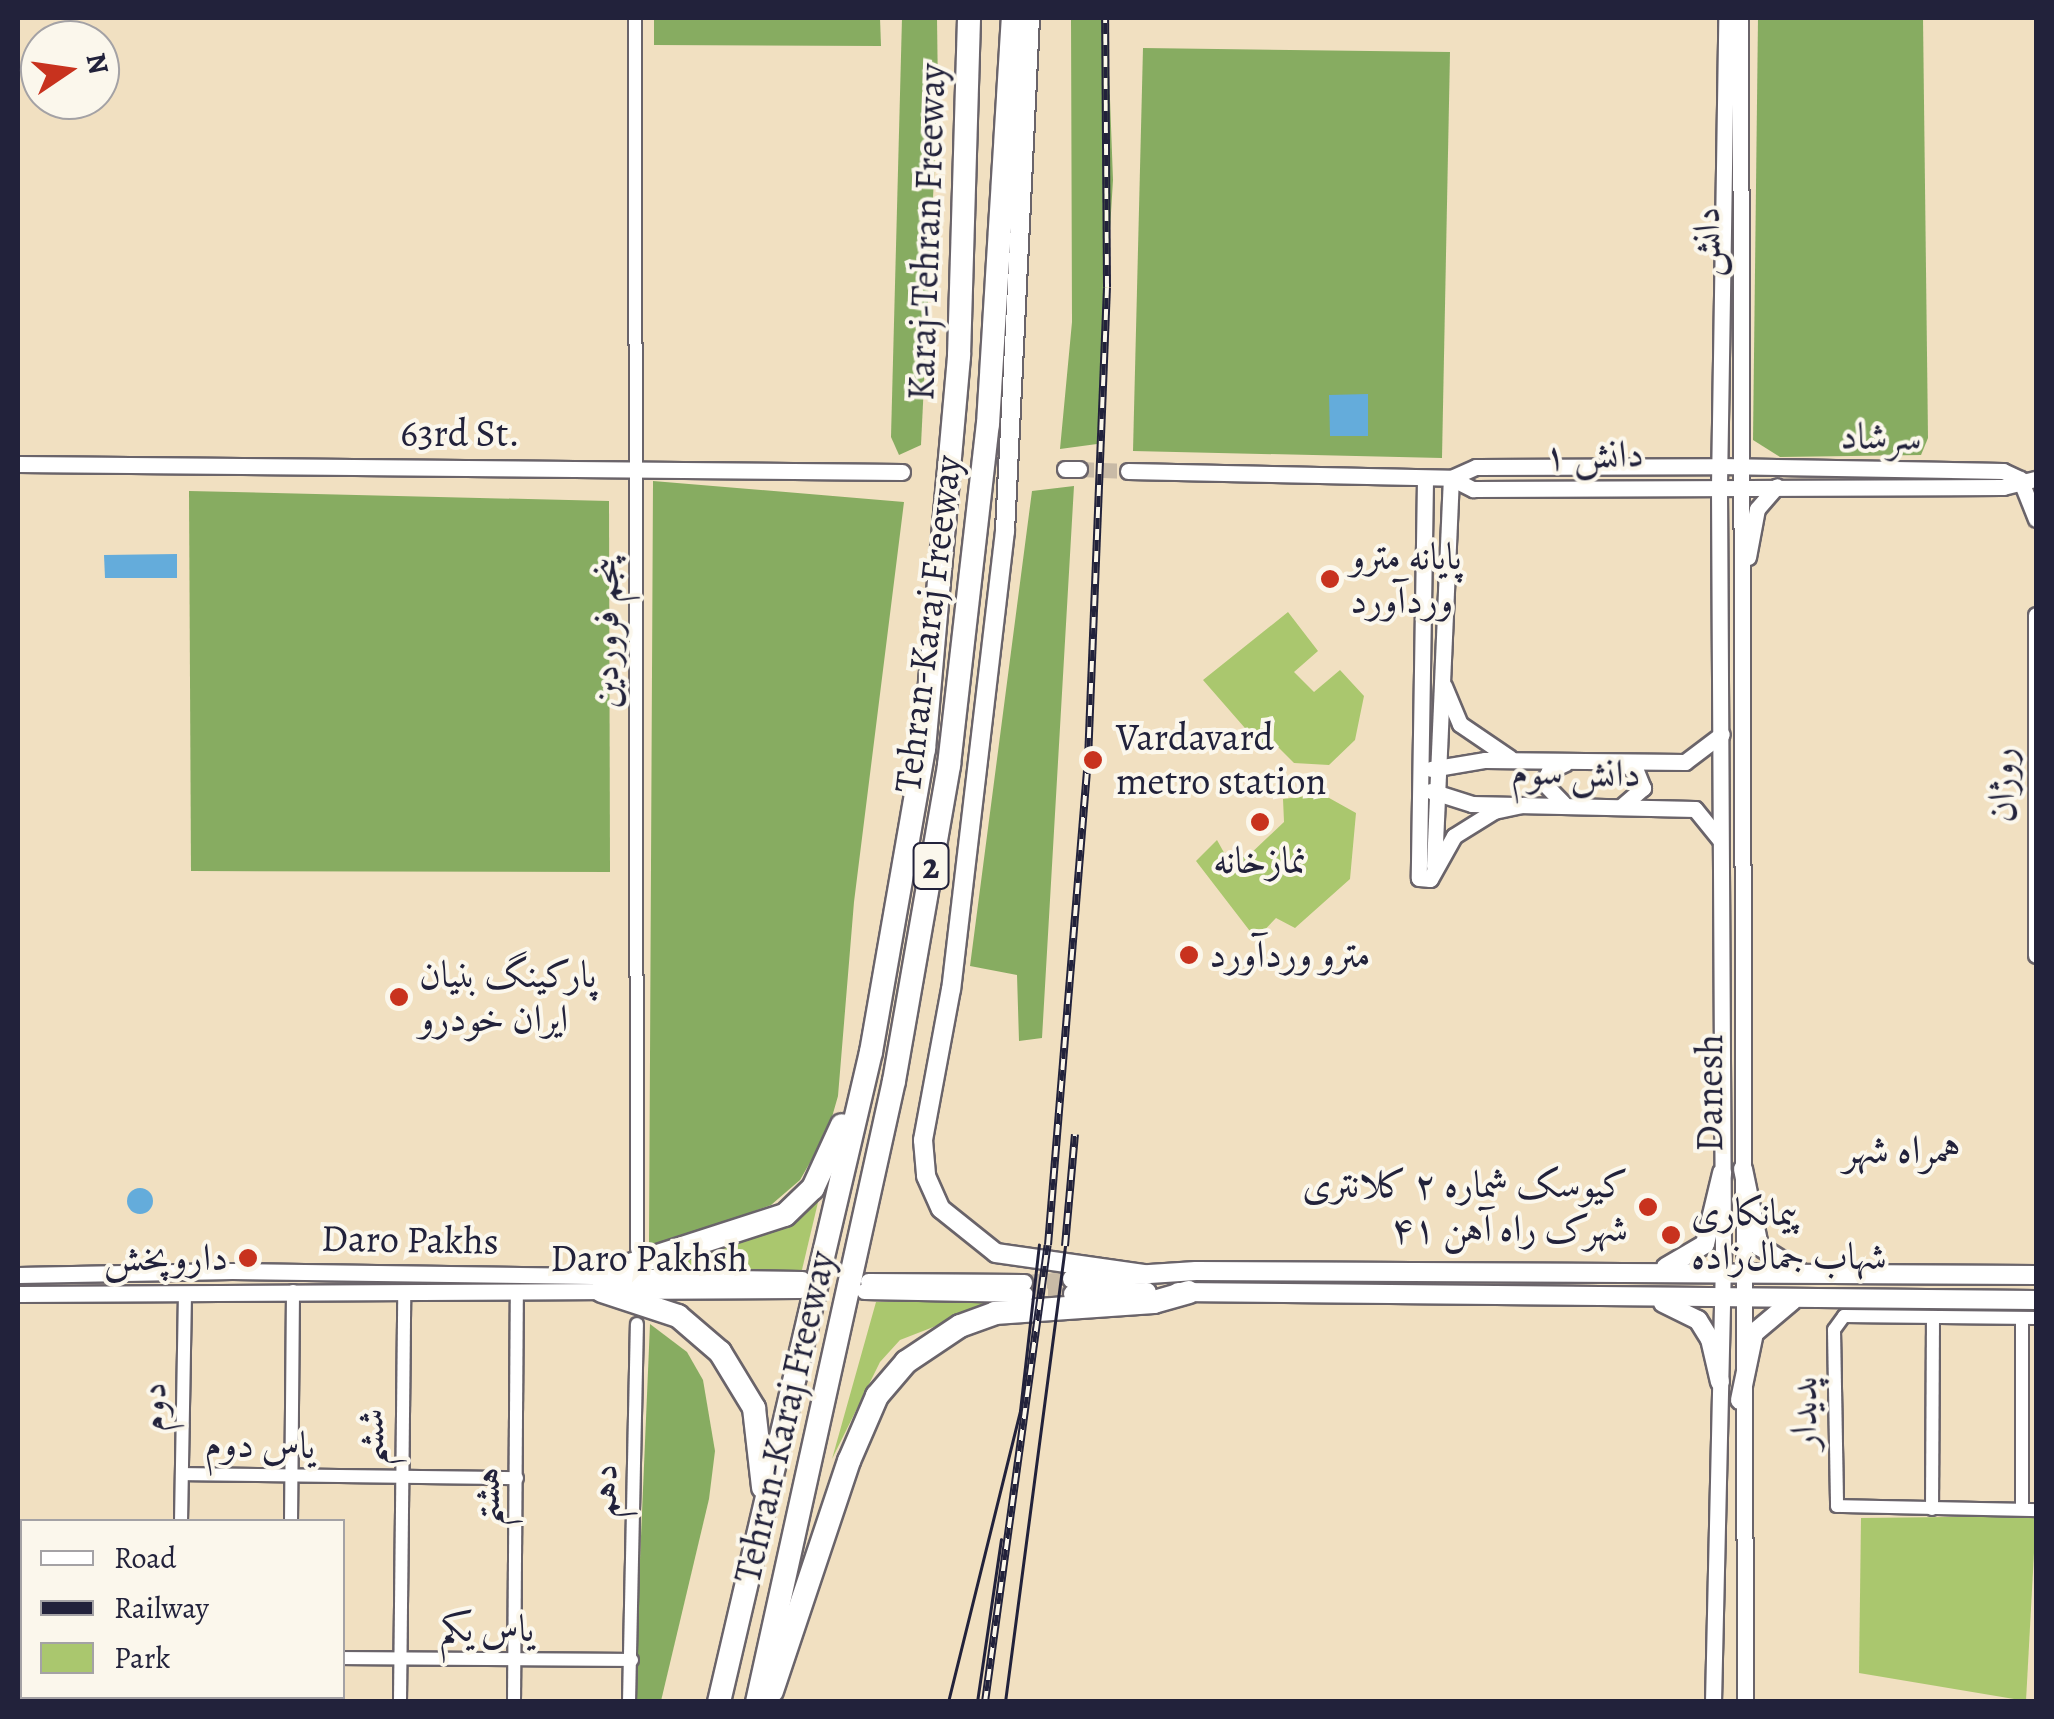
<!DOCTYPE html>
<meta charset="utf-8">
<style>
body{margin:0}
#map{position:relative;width:2054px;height:1719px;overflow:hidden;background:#f1e0c1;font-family:Alegreya,Amiri,serif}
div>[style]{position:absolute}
.green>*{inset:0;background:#aac76e}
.forest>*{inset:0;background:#87ac61}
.water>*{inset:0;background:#64acdb}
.round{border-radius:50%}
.tertiary-tunnel>*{height:15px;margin-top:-7.5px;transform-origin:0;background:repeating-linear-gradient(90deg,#c8baa6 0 15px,transparent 0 23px)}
.roads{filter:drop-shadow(2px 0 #6a646a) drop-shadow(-2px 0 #6a646a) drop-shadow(0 2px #6a646a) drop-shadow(0 -2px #6a646a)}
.minor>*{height:12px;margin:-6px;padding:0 6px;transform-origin:6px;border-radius:6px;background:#fff}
.tertiary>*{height:15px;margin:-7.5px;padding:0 7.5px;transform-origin:7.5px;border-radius:7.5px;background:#fff}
.secondary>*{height:18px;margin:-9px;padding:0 9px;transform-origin:9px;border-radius:9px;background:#fff}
.motorway>*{height:22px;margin:-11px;padding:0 11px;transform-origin:11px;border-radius:11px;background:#fff}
.tram>*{height:2.5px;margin:-1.25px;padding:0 1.25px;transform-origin:1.25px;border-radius:1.25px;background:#22223b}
.rail>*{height:8px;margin-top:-4px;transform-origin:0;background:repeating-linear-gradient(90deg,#fbf7ec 0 11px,#22223b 0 22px);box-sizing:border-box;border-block:2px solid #22223b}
.dots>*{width:28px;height:28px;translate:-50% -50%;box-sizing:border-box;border:5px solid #fbf7ec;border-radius:50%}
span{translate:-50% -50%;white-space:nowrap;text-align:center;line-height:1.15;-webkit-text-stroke:8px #fbf7ec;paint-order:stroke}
.shield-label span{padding:2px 8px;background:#fbf7ec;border:2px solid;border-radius:8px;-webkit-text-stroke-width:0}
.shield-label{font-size:35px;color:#22223b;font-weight:700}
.street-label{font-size:38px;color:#22223b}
.poi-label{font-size:38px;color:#22223b}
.left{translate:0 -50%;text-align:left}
.right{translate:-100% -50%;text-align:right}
.neighbourhood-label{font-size:40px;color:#22223b}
.frame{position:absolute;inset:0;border:20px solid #22223b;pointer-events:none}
.legend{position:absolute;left:20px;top:1519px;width:325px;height:180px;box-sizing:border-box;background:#fbf7ec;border:2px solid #a4a2a5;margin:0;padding:12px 18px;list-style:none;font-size:30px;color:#22223b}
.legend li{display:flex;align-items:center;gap:20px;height:50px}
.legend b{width:50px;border:2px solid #a4a2a5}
.north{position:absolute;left:20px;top:20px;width:100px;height:100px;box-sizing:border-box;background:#fbf7ec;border:2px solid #a4a2a5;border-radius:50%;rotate:77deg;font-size:28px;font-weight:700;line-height:40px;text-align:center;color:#22223b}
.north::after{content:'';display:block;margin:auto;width:35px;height:45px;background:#c8321e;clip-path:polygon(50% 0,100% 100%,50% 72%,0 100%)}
</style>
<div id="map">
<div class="green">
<div style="clip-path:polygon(1288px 612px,1318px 651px,1294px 672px,1314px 692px,1340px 670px,1364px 696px,1355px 740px,1329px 765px,1294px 763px,1278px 747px,1258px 743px,1203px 680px)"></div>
<div style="clip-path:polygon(1322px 794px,1356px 813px,1350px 879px,1295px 928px,1276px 918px,1256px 939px,1196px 861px,1217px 840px,1227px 858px,1247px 857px,1284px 822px,1283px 799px)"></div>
<div style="clip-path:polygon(819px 1198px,801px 1274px,662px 1267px,692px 1252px)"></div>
<div style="clip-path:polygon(1000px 1301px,900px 1340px,880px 1362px,832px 1459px,876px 1302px)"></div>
<div style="clip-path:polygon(2036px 1516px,2026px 1701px,1859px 1673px,1861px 1518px)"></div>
</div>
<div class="forest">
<div style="clip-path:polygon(654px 18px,880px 18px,881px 46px,654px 45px)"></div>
<div style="clip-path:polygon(902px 18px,937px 18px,938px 95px,921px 445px,899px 455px,891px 437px)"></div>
<div style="clip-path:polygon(1071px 18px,1107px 18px,1113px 180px,1097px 444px,1060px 449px,1072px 322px)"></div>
<div style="clip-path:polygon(1758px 18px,1923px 18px,1928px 438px,1921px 455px,1780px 457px,1753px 440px)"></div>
<div style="clip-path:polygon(1143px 48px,1450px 52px,1442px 458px,1133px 451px)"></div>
<div style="clip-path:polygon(653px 481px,904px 502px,854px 902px,838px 1096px,828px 1131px,800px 1180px,771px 1205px,649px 1249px)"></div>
<div style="clip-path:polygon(1074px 486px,1042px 1038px,1019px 1041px,1017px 975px,970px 966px,1032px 491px)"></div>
<div style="clip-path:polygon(189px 491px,609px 501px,610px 872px,191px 871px)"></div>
<div style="clip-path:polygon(650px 1324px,687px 1352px,703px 1380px,715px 1451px,709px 1499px,661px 1701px,634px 1702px)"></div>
</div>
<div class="water">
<div style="clip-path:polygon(1368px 394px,1368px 436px,1330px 436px,1329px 395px)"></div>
<div style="clip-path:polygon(177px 554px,177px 578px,105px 578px,104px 555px)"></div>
<div class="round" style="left:127px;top:1188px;width:26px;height:26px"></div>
</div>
<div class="tertiary-tunnel">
<div style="left:1079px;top:469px;width:49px;rotate:2.3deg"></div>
<div style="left:1024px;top:1282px;width:48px;rotate:-3.6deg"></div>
<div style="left:1025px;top:1294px;width:48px"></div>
</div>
<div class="roads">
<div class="minor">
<div style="left:635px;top:18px;width:1231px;rotate:89.91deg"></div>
<div style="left:2036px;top:1318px;width:192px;rotate:-179.4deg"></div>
<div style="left:1844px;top:1316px;width:17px;rotate:126deg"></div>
<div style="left:1834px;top:1330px;width:176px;rotate:89deg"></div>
<div style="left:1837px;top:1506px;width:199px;rotate:1.2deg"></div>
<div style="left:182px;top:1474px;width:335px;rotate:0.7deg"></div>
<div style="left:1932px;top:1509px;width:192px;rotate:-89.7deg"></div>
<div style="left:2022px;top:1509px;width:191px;rotate:-90deg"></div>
<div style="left:181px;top:1522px;width:228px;rotate:-89deg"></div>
<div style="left:291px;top:1522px;width:231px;rotate:-89.5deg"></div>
<div style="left:342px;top:1658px;width:290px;rotate:0.4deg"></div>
<div style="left:180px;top:1702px;width:6px;rotate:-90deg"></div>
<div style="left:290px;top:1702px;width:6px;rotate:-90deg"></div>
<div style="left:400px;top:1702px;width:409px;rotate:-89.4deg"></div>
<div style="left:514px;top:1702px;width:410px;rotate:-89.6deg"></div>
<div style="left:629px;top:1702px;width:378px;rotate:-88.8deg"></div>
</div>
<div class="tertiary">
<div style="left:1740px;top:18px;width:1684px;rotate:89.83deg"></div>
<div style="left:18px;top:464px;width:884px;rotate:0.52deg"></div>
<div style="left:1065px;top:469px;width:14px"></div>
<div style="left:1128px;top:471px;width:323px;rotate:1.2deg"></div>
<div style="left:1451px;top:478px;width:25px;rotate:27deg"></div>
<div style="left:1473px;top:489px;width:530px;rotate:-0.22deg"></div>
<div style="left:2003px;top:487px;width:34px;rotate:-14deg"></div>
<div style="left:2020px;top:479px;width:43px;rotate:68.2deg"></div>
<div style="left:1425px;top:480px;width:398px;rotate:90.9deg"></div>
<div style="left:1419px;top:878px;width:11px;rotate:5deg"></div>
<div style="left:1430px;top:879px;width:49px;rotate:-60.8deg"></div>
<div style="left:1454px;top:836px;width:47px;rotate:-32deg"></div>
<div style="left:1494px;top:811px;width:30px;rotate:-12deg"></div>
<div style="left:1748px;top:557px;width:49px;rotate:-79.4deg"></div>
<div style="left:1757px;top:509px;width:30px;rotate:-49deg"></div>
<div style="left:2036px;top:615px;width:340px;rotate:90deg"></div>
<div style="left:1444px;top:686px;width:41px;rotate:67.2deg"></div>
<div style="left:1460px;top:724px;width:60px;rotate:34.2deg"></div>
<div style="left:1431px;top:769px;width:55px;rotate:-9.5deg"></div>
<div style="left:1485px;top:760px;width:200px;rotate:0.6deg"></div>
<div style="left:1685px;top:762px;width:46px;rotate:-37.1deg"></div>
<div style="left:1431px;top:791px;width:43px;rotate:17.6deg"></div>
<div style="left:1472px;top:804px;width:223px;rotate:1.3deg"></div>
<div style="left:1695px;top:809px;width:40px;rotate:51deg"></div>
<div style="left:1563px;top:803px;width:29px;rotate:-134deg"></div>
<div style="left:1543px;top:782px;width:13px;rotate:-61deg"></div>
<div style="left:1549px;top:771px;width:17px;rotate:-25deg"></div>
<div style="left:1622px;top:806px;width:28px;rotate:-41deg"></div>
<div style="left:1643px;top:788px;width:18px;rotate:-112deg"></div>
<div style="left:1636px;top:771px;width:14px;rotate:-150deg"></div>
<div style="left:1434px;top:866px;width:388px;rotate:-87.5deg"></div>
<div style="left:1451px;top:478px;width:27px;rotate:-24deg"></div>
<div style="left:1476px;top:467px;width:243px;rotate:-0.2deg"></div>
<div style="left:1719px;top:466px;width:284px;rotate:1deg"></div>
<div style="left:2003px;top:471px;width:19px;rotate:25deg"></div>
<div style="left:18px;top:1275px;width:214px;rotate:-1.1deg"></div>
<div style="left:232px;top:1271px;width:570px;rotate:0.8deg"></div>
<div style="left:868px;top:1281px;width:156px;rotate:0.4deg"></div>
<div style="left:864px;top:1291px;width:161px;rotate:1.1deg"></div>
<div style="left:18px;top:1294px;width:782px;rotate:-0.29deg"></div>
<div style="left:1713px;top:1702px;width:451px;rotate:-88.7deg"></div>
<div style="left:1723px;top:1251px;width:765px;rotate:-90.3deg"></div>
<div style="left:1719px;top:486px;width:468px;rotate:-89.1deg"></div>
</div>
<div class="secondary">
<div style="left:1030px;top:18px;width:514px;rotate:92.79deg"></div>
<div style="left:1005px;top:531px;width:461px;rotate:96.7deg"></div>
<div style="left:951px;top:989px;width:154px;rotate:100.5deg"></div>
<div style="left:923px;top:1140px;width:36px;rotate:85deg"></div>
<div style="left:926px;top:1176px;width:36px;rotate:66deg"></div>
<div style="left:941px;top:1209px;width:70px;rotate:38.7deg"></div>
<div style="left:996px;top:1253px;width:149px;rotate:8.1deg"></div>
<div style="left:1743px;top:1169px;width:79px;rotate:78.3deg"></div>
<div style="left:1759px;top:1246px;width:49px;rotate:32.4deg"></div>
<div style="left:1666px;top:1267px;width:45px;rotate:-30.5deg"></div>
<div style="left:1705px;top:1244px;width:73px;rotate:-76.5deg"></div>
<div style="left:1072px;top:1279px;width:124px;rotate:-3.7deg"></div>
<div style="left:1196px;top:1271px;width:840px;rotate:0.27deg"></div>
<div style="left:1178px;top:1292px;width:858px;rotate:0.53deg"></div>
<div style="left:1073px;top:1294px;width:74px;rotate:-1.5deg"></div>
<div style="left:1663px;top:1303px;width:39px;rotate:26deg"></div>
<div style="left:1698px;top:1320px;width:22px;rotate:58deg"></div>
<div style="left:1710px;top:1339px;width:44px;rotate:76.9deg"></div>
<div style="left:1740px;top:1400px;width:68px;rotate:-78.2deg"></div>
<div style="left:1754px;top:1333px;width:50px;rotate:-40.1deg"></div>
</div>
<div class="motorway">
<div style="left:599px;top:1275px;width:195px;rotate:-17.9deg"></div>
<div style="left:785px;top:1215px;width:39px;rotate:-44deg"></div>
<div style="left:813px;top:1188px;width:69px;rotate:-65.3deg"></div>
<div style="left:602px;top:1291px;width:80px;rotate:18.2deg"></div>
<div style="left:678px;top:1316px;width:55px;rotate:40.6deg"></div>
<div style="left:720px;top:1352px;width:66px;rotate:58.7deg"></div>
<div style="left:754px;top:1408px;width:80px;rotate:83.5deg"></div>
<div style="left:772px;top:1691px;width:243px;rotate:-71.5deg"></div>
<div style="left:849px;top:1461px;width:71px;rotate:-66.7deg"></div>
<div style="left:877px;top:1396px;width:45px;rotate:-49.5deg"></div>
<div style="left:906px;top:1362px;width:65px;rotate:-33.7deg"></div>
<div style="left:960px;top:1326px;width:37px;rotate:-20deg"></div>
<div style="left:995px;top:1313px;width:159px;rotate:-4deg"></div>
<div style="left:1154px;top:1302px;width:36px;rotate:-16deg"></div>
<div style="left:719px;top:1702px;width:668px;rotate:-76.84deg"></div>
<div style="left:871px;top:1052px;width:308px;rotate:-80.1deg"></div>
<div style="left:924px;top:749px;width:395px;rotate:-84.9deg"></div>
<div style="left:959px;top:356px;width:338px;rotate:-88.3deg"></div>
<div style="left:757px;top:1702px;width:636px;rotate:-77.56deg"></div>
<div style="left:894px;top:1081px;width:321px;rotate:-80.1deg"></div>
<div style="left:949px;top:765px;width:343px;rotate:-83.5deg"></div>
<div style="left:988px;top:424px;width:407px;rotate:-86.5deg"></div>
</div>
</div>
<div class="tram">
<div style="left:948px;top:1702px;width:300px;rotate:-76.1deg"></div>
<div style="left:1020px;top:1411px;width:167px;rotate:-83.5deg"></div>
<div style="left:977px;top:1702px;width:164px;rotate:-81.6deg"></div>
<div style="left:1005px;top:1702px;width:460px;rotate:-82.5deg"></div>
</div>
<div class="rail">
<div style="left:1065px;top:1246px;width:112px;rotate:-84.9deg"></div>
<div style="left:985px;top:1702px;width:461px;rotate:-82.2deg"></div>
<div style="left:1048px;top:1245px;width:487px;rotate:-85.3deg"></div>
<div style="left:1088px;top:760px;width:473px;rotate:-87.7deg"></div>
<div style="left:1107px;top:287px;width:269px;rotate:-90.4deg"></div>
</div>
<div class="dots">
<div style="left:1330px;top:579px;background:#c8321e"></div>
<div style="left:1093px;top:760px;background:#c8321e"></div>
<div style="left:1260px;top:822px;background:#c8321e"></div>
<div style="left:1189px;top:955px;background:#c8321e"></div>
<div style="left:399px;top:997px;background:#c8321e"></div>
<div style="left:1648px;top:1207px;background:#c8321e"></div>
<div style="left:1671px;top:1235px;background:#c8321e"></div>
<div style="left:248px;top:1258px;background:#c8321e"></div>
</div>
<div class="shield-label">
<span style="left:931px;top:866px">2</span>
</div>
<div class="street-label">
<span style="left:927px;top:232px;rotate:-88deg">Karaj-Tehran Freeway</span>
<span style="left:1707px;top:242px;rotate:-90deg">دانش</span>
<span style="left:460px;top:434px">63rd St.</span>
<span style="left:1881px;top:437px;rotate:1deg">سرشاد</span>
<span style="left:1594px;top:455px;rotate:-1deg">دانش ۱</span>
<span style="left:928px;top:624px;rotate:-83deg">Tehran-Karaj Freeway</span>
<span style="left:606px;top:633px;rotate:-90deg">پنجم فروردین</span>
<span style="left:1576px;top:773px;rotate:1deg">دانش سوم</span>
<span style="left:2002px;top:785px;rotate:-90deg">روژان</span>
<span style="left:1710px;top:1093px;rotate:-90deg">Danesh</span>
<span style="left:410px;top:1240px;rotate:1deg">Daro Pakhs</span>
<span style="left:649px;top:1259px">Daro Pakhsh</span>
<span style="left:153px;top:1407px;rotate:-89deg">دوم</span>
<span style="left:1804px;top:1413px;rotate:-90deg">پدیدار</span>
<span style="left:785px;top:1417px;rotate:-77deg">Tehran-Karaj Freeway</span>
<span style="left:371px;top:1437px;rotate:-89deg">ششم</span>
<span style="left:260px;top:1445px;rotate:1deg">یاس دوم</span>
<span style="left:604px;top:1491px;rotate:-89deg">دهم</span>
<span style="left:487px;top:1497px;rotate:-90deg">هشتم</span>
<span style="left:487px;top:1629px">یاس یکم</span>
</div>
<div class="poi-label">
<span class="left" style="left:1350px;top:579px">پایانه مترو<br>وردآورد</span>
<span class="left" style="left:1116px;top:760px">Vardavard<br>metro station</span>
<span style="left:1260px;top:861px">نمازخانه</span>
<span class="left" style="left:1209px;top:955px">مترو وردآورد</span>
<span class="left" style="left:419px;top:997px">پارکینگ بنیان<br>ایران خودرو</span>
<span class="right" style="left:1628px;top:1207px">کیوسک شماره ۲ کلانتری<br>۴۱ شهرک راه آهن</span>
<span class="left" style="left:1691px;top:1235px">پیمانکاری<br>شهاب جمال‌زاده</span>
<span class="right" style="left:228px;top:1258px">داروپخش</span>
</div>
<div class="neighbourhood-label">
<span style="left:1902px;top:1150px">همراه شهر</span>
</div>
<div class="frame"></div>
<ul class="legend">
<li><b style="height:12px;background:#fff"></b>Road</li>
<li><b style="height:12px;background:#22223b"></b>Railway</li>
<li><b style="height:28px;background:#aac76e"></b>Park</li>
</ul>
<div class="north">N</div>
</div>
